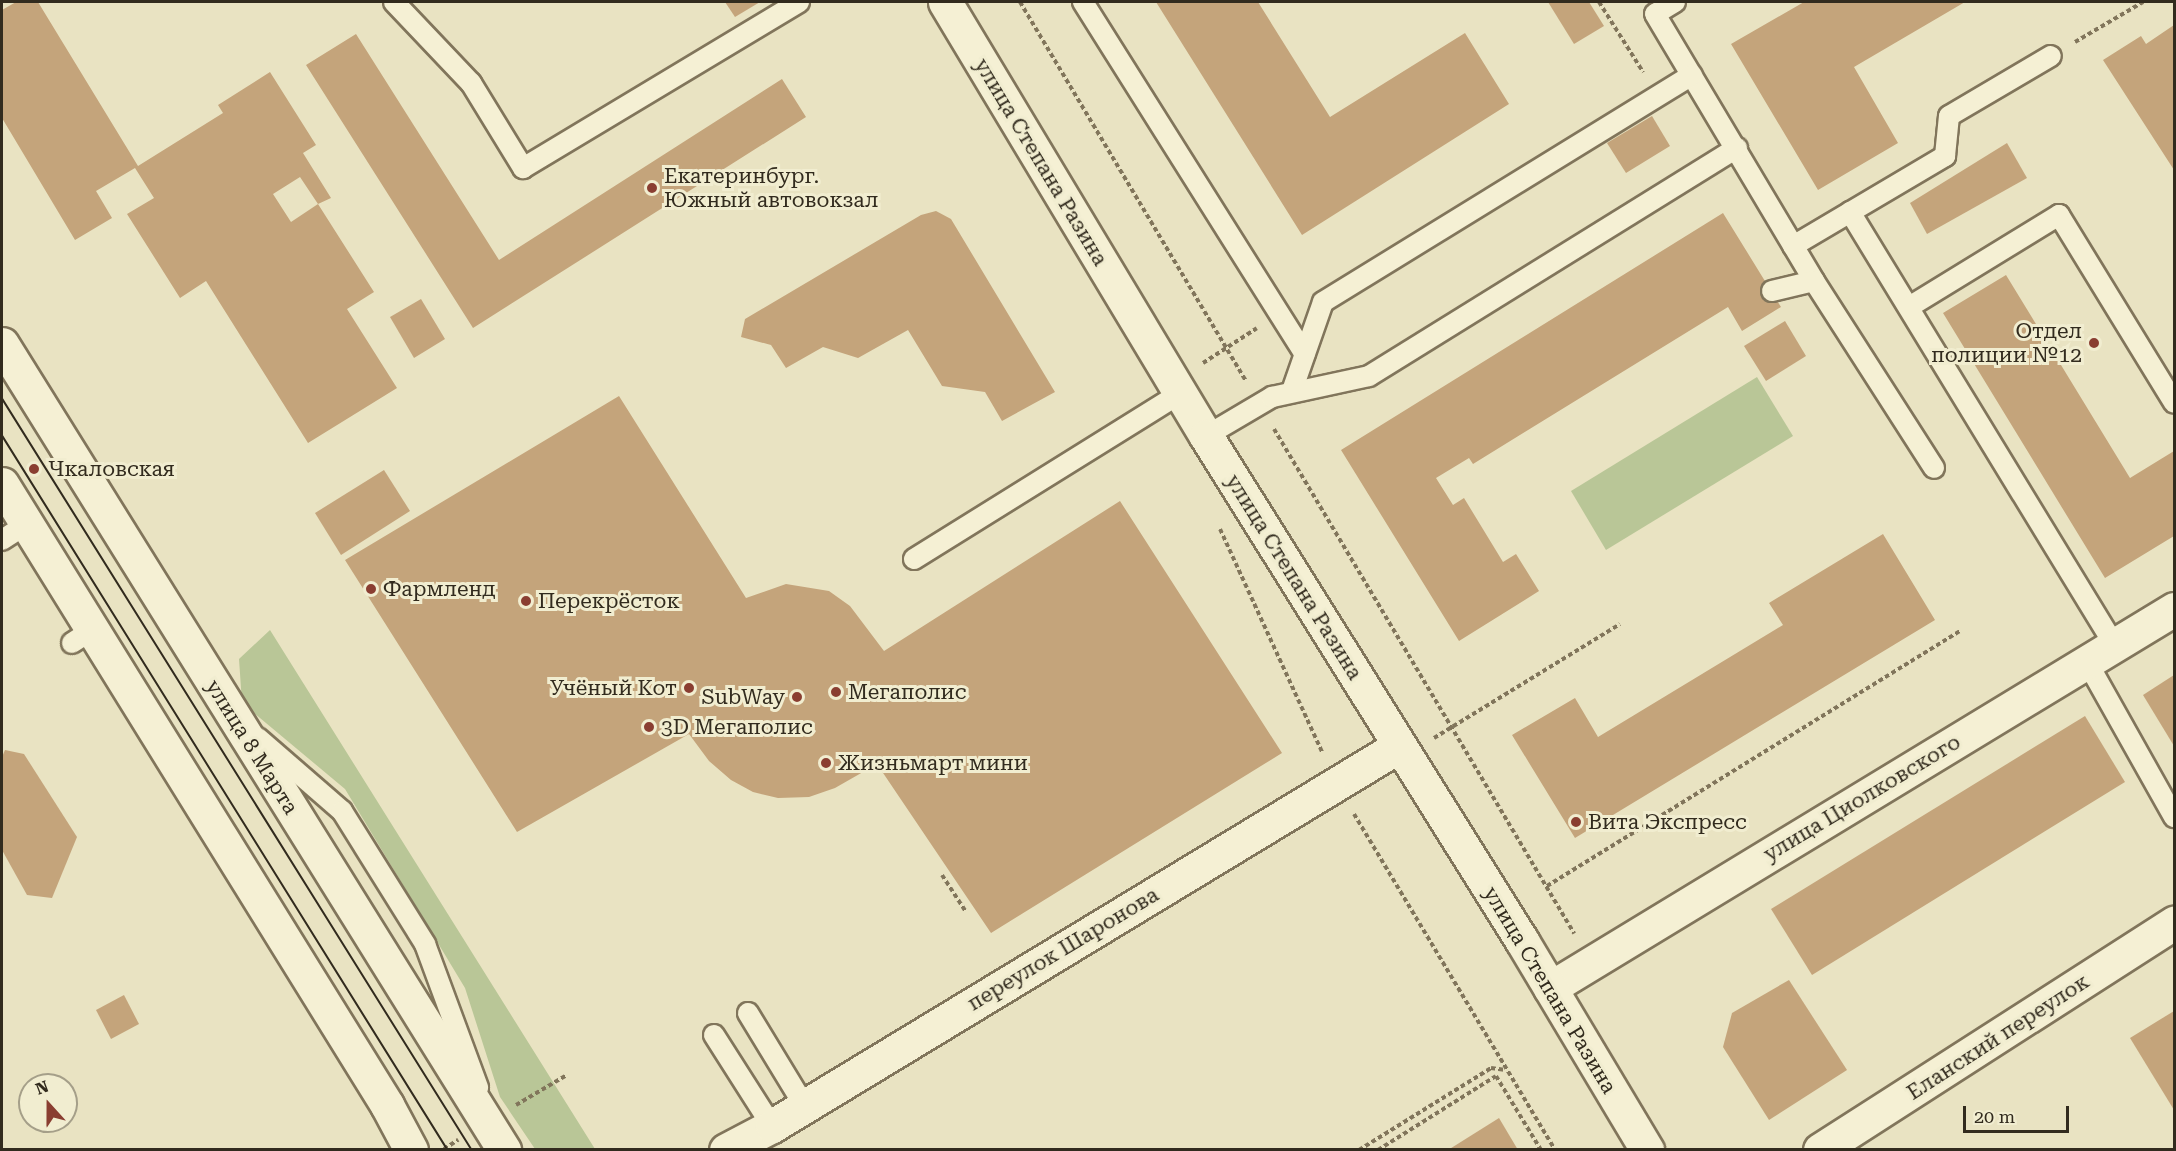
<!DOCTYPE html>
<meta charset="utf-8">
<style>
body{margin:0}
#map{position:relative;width:2176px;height:1151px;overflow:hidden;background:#e9e3c2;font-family:"Roboto Serif",serif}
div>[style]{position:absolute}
.green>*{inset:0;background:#b9c697}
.building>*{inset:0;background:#c4a47b}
.path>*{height:4px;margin-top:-2px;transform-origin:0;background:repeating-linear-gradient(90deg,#81755b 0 4.5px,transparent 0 7.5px)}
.roads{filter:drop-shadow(2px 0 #81755b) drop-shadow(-2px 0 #81755b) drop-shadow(0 2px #81755b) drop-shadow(0 -2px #81755b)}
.service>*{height:20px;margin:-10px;padding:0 10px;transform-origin:10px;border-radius:10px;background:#f5f0d4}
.minor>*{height:33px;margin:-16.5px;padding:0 16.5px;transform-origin:16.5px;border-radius:16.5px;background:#f5f0d4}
.tertiary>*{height:33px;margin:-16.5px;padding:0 16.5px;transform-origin:16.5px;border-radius:16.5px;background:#f5f0d4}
.secondary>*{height:33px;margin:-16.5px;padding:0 16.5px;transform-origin:16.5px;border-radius:16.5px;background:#f5f0d4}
.tram>*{height:1.5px;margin:-0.75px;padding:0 0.75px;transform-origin:0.75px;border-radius:0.75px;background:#322b1e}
.dots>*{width:16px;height:16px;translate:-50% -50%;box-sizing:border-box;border:3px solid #f1edd0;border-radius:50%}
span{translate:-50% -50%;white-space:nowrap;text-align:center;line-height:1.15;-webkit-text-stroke:6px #f1edd0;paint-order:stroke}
.street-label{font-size:21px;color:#322b1e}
.poi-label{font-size:21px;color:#322b1e}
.left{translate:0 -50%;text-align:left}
.right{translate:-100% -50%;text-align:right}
.frame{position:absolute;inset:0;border:3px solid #322b1e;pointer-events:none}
.north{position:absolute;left:18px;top:1073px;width:60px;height:60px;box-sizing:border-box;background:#f1edd0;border:2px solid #a59f89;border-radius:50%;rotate:339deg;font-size:16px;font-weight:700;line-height:24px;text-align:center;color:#322b1e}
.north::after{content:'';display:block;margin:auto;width:21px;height:27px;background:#8a3e31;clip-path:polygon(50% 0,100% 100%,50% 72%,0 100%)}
.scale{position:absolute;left:1963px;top:1106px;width:106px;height:27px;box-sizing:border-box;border:3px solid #322b1e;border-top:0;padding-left:8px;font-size:18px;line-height:21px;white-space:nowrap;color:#322b1e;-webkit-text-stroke:4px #f1edd0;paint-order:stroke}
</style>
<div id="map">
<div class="green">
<div style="clip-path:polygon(1757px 377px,1793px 436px,1606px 550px,1571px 491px)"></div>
<div style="clip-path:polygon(270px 630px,595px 1149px,535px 1149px,500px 1097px,465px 988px,345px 789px,242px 703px,239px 659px)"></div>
</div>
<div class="building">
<div style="clip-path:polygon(16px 2px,38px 2px,138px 166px,223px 113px,218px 105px,270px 72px,316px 145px,303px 153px,331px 198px,318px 204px,300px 177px,273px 194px,291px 222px,318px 204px,374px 292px,347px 309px,397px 388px,308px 443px,206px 281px,180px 298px,127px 214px,154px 198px,135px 168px,96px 191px,112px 218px,75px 240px,2px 118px,2px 10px)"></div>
<div style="clip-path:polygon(725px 2px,760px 2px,735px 17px)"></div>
<div style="clip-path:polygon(1156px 2px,1258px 2px,1330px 117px,1465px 33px,1509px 104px,1302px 235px)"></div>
<div style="clip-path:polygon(1548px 2px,1589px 2px,1604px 26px,1574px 44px)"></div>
<div style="clip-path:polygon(1804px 2px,1965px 2px,1854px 67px,1898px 143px,1818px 190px,1731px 44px)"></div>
<div style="clip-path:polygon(2174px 25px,2174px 170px,2103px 60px,2141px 36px,2146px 44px)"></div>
<div style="clip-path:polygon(356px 34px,499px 260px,782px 79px,806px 117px,473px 328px,306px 65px)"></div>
<div style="clip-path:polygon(1652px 116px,1670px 146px,1626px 173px,1607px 143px)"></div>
<div style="clip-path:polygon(2007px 143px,2027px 178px,1927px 234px,1910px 203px)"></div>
<div style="clip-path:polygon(936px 211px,951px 219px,1055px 392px,1002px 421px,985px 392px,942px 386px,908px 330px,858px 358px,823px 347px,786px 368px,771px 345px,741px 337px,745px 319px,921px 215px)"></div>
<div style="clip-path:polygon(1723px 213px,1781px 307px,1742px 331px,1728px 307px,1473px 464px,1469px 458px,1436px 478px,1453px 505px,1464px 498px,1503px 562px,1516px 554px,1539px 591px,1459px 641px,1341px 450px)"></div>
<div style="clip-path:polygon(2006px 275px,2130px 478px,2174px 451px,2174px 536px,2105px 578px,1943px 313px)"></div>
<div style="clip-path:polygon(421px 299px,445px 339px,414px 358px,390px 317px)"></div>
<div style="clip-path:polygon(1785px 321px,1806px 356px,1766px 381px,1744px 346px)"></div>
<div style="clip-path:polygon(619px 396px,746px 598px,786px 584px,829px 591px,850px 606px,884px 651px,1120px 501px,1282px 753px,991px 933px,877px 764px,835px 788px,809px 797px,778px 798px,753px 792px,731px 780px,709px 761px,689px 734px,517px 832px,345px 560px)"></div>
<div style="clip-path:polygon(384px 470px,410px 511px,341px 555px,315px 513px)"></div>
<div style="clip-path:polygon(1883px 534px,1935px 620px,1575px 838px,1512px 735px,1575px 698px,1598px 737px,1783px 625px,1769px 603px)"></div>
<div style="clip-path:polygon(2174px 675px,2174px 746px,2143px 695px)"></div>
<div style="clip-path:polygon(2085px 716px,2125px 782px,1812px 975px,1771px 909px)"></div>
<div style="clip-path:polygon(5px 750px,24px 754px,77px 837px,52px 898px,27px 895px,2px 850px,2px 757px)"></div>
<div style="clip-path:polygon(1789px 980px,1847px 1070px,1769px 1120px,1723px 1047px,1732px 1013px)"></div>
<div style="clip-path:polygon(124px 995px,139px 1024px,111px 1039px,96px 1010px)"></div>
<div style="clip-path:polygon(2174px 1011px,2174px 1110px,2130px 1038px)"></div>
<div style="clip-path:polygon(1499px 1118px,1518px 1150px,1448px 1150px)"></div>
</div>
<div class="path">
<div style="left:1020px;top:2px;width:441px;rotate:59.2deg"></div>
<div style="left:1599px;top:2px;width:83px;rotate:57.8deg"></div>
<div style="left:2075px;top:42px;width:79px;rotate:-30.5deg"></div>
<div style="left:1203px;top:363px;width:64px;rotate:-32.9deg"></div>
<div style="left:1274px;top:429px;width:587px;rotate:59.24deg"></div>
<div style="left:1220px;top:529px;width:245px;rotate:65.4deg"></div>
<div style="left:1434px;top:738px;width:218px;rotate:-31.5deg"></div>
<div style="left:1354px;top:814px;width:392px;rotate:59.1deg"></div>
<div style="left:942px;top:875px;width:44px;rotate:57deg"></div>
<div style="left:1547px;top:886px;width:487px;rotate:-31.7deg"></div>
<div style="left:516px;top:1105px;width:59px;rotate:-30.5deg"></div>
<div style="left:444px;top:1149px;width:17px;rotate:-33deg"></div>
<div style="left:1359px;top:1150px;width:155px;rotate:-31.8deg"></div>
<div style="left:1491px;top:1068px;width:15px;rotate:8deg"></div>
<div style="left:1378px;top:1150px;width:139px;rotate:-32.1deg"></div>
<div style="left:1496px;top:1076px;width:87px;rotate:58.7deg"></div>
</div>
<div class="roads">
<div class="service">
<div style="left:394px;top:2px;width:112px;rotate:46.5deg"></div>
<div style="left:471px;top:83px;width:100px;rotate:58.5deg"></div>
<div style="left:523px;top:168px;width:322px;rotate:-31deg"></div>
<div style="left:1083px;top:2px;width:416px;rotate:57.8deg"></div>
<div style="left:1675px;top:2px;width:23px;rotate:149deg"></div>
<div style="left:1655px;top:14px;width:311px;rotate:59.2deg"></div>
<div style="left:1814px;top:281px;width:222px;rotate:57.3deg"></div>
<div style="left:1850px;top:212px;width:509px;rotate:58.59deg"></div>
<div style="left:1793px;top:246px;width:177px;rotate:-30.6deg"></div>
<div style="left:1945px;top:156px;width:40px;rotate:-84.3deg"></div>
<div style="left:1949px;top:116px;width:118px;rotate:-30.5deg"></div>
<div style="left:1772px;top:291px;width:43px;rotate:-13.4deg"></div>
<div style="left:1909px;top:307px;width:176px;rotate:-31.5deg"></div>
<div style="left:2059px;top:215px;width:220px;rotate:58.5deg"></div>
<div style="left:1292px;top:391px;width:94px;rotate:-70.8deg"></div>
<div style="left:1323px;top:302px;width:433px;rotate:-31.6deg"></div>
<div style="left:1206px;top:436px;width:77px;rotate:-30.6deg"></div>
<div style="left:1272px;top:397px;width:99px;rotate:-12.2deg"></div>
<div style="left:1369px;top:376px;width:433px;rotate:-31.8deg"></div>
<div style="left:2px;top:540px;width:30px;rotate:-33deg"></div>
<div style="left:914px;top:559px;width:314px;rotate:-31.9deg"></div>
<div style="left:72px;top:643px;width:24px;rotate:-33deg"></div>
<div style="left:2087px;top:662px;width:178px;rotate:60.7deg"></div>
<div style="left:258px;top:738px;width:111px;rotate:41deg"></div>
<div style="left:342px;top:811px;width:157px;rotate:58deg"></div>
<div style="left:425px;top:944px;width:153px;rotate:69.7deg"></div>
<div style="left:748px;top:1013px;width:108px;rotate:58.7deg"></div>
<div style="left:714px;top:1035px;width:108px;rotate:57.5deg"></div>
</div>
<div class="minor">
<div style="left:1550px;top:988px;width:730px;rotate:-31.27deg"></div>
<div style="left:726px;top:1150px;width:52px;rotate:-27.6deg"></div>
<div style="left:772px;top:1126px;width:733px;rotate:-31.22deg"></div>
<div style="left:1820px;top:1150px;width:421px;rotate:-32.7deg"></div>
</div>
<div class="tertiary">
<div style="left:945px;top:2px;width:506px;rotate:58.98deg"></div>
<div style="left:1206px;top:436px;width:596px;rotate:57.96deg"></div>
<div style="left:1522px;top:941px;width:244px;rotate:59.1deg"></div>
</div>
<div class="secondary">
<div style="left:2px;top:344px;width:950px;rotate:58.08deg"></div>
<div style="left:2px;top:484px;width:731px;rotate:58.2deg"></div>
<div style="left:387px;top:1105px;width:51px;rotate:61.9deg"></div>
</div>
</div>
<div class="tram">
<div style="left:2px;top:398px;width:887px;rotate:57.99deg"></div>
<div style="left:2px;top:435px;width:843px;rotate:58.05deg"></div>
</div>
<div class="dots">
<div style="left:652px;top:188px;background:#8a3e31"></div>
<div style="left:2094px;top:343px;background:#8a3e31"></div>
<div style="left:34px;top:469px;background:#8a3e31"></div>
<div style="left:371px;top:589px;background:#8a3e31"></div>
<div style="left:526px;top:601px;background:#8a3e31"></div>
<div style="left:689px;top:688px;background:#8a3e31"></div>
<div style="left:836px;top:692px;background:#8a3e31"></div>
<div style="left:797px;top:697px;background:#8a3e31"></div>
<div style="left:649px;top:727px;background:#8a3e31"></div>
<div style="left:826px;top:763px;background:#8a3e31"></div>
<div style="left:1576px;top:822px;background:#8a3e31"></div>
</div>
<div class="street-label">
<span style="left:1041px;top:162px;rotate:59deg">улица Степана Разина</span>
<span style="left:1294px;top:577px;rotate:58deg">улица Степана Разина</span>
<span style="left:252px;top:747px;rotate:58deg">улица 8 Марта</span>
<span style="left:1862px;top:798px;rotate:-31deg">улица Циолковского</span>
<span style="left:1063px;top:949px;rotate:-31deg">переулок Шаронова</span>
<span style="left:1550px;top:990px;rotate:59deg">улица Степана Разина</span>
<span style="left:1998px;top:1037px;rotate:-33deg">Еланский переулок</span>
</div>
<div class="poi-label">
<span class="left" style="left:664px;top:188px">Екатеринбург.<br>Южный автовокзал</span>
<span class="right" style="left:2082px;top:343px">Отдел<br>полиции №12</span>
<span class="left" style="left:48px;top:469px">Чкаловская</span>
<span class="left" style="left:383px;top:589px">Фармленд</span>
<span class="left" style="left:538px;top:601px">Перекрёсток</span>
<span class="right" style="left:677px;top:688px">Учёный Кот</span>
<span class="left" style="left:848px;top:692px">Мегаполис</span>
<span class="right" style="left:785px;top:697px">SubWay</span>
<span class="left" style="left:661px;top:727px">3D Мегаполис</span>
<span class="left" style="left:838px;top:763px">Жизньмарт мини</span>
<span class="left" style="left:1588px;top:822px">Вита Экспресс</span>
</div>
<div class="frame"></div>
<div class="north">N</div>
<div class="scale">20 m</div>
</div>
